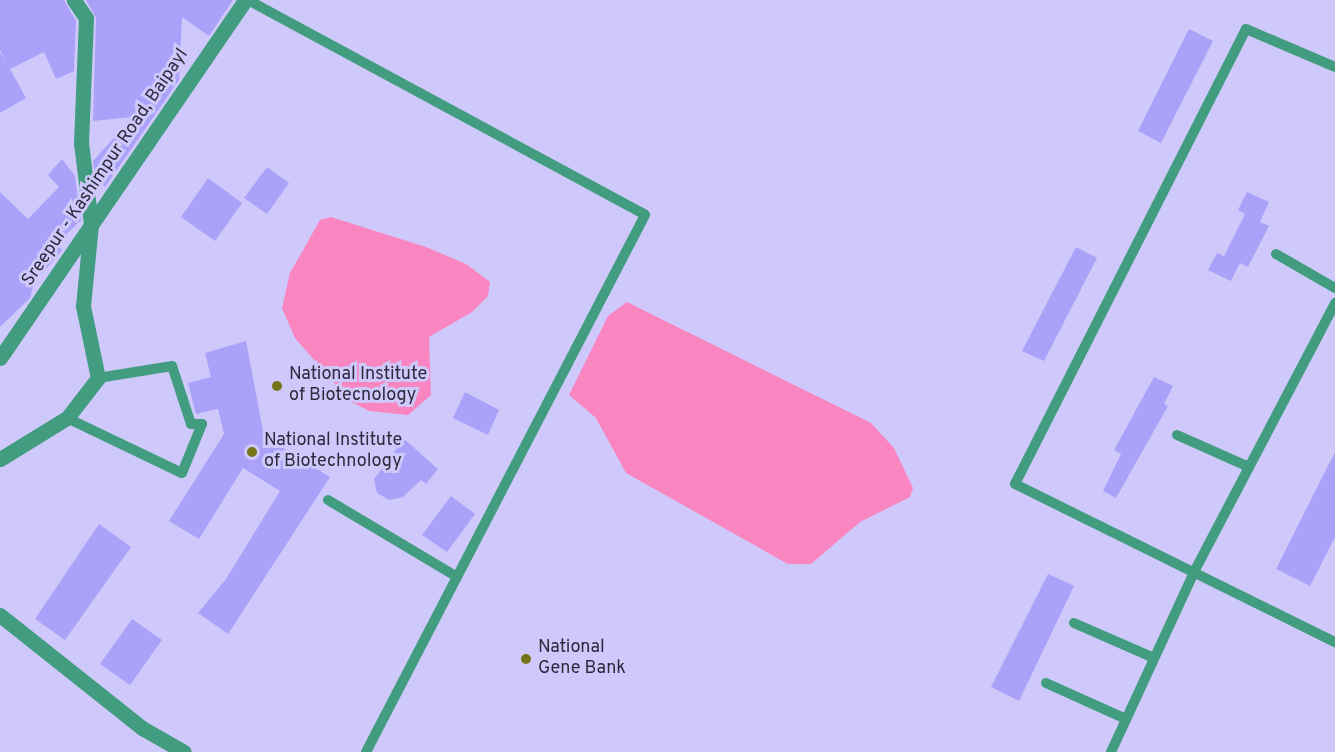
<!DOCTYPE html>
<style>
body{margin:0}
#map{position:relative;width:1335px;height:752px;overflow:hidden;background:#cec9fa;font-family:Overpass,sans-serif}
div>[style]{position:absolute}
.water>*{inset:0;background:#f985c1}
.building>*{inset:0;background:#aca1f9}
.service>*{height:10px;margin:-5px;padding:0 5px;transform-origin:5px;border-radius:5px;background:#429c7f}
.minor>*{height:15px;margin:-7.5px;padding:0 7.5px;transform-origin:7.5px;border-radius:7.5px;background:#429c7f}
.tertiary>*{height:15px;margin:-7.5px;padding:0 7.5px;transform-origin:7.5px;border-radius:7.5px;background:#429c7f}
.dots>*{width:16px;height:16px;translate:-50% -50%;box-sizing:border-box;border:3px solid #cec9fa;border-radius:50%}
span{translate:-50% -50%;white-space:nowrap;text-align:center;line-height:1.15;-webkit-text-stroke:6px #cec9fa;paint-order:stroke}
.street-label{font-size:18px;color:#2c2a3d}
.poi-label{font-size:18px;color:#2c2a3d}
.left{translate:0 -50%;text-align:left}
</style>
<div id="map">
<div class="water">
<div style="clip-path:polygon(331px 217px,426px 247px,466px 264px,490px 282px,488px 296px,472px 312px,429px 337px,431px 395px,408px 415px,369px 411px,350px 401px,295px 338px,282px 308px,290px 273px,320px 220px)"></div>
<div style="clip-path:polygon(627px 302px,871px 423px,894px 448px,913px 488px,910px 497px,860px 522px,811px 564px,788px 564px,626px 473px,596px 418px,569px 395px,608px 316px)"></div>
</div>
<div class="building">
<div style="clip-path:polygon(0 0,64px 0,76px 21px,74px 71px,56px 79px,44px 52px,10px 69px,26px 98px,0 113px,0 52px,7px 64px,0 50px)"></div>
<div style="clip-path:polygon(86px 0,233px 0,209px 36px,182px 17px,179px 80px,105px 187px,95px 177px,93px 161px,133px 117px,93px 121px,96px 18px)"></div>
<div style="clip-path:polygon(1189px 29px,1213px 41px,1161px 143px,1138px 131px)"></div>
<div style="clip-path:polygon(62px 159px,75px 176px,81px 220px,56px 244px,62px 250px,34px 283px,30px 298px,0 327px,0 192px,28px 219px,59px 187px,48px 175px)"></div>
<div style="clip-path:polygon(267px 167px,289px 183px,267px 214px,244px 198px)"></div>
<div style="clip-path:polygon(208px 178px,242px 203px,215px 241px,181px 217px)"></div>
<div style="clip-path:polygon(1247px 192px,1269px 202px,1260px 222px,1269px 226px,1248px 267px,1240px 263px,1231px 281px,1208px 270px,1217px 253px,1224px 256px,1245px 214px,1238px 210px)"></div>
<div style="clip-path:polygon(1076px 247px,1097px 258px,1044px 361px,1022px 351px)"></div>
<div style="clip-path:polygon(246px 341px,264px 436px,330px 477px,228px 634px,198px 613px,226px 579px,280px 491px,243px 468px,199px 539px,169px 521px,224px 434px,218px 409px,196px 414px,188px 383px,211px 377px,205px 353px)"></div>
<div style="clip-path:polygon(1154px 377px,1173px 386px,1164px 404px,1168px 406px,1116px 498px,1103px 491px,1121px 454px,1114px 450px)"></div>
<div style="clip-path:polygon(465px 392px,499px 410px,488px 435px,453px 418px)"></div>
<div style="clip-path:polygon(404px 439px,438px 469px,426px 484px,421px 480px,403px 497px,389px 500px,377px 493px,374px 479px)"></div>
<div style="clip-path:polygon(1335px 452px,1335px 537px,1310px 586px,1276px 569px)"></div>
<div style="clip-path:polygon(451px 496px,475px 514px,447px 552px,422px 535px)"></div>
<div style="clip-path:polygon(99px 524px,131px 547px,65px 640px,35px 619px)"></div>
<div style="clip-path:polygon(1048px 574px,1074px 586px,1019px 701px,991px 687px)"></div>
<div style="clip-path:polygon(132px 619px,162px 640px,130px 685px,100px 664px)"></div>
</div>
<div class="service">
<div style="left:248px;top:0;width:451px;rotate:28.4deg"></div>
<div style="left:645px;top:215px;width:605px;rotate:117.45deg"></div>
<div style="left:1335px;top:67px;width:97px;rotate:-156.9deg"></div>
<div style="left:1246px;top:29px;width:510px;rotate:116.92deg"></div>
<div style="left:1015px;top:484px;width:357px;rotate:26.3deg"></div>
<div style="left:1276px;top:254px;width:68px;rotate:30deg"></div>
<div style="left:67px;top:418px;width:127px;rotate:25.6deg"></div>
<div style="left:182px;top:473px;width:53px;rotate:-67.8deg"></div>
<div style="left:202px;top:424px;width:11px;rotate:180deg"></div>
<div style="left:191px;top:424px;width:61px;rotate:-108.1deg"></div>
<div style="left:172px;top:366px;width:75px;rotate:170.8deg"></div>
<div style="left:1177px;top:435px;width:79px;rotate:24deg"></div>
<div style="left:328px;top:500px;width:150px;rotate:30.8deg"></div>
<div style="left:1074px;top:623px;width:87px;rotate:23.6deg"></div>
<div style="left:1046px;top:683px;width:88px;rotate:24.2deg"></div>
<div style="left:1111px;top:752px;width:198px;rotate:-65.2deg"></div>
<div style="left:1194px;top:572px;width:304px;rotate:-62.3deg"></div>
</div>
<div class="minor">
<div style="left:0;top:459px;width:79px;rotate:-31.5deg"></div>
<div style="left:67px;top:418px;width:51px;rotate:-52.2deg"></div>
<div style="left:98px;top:378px;width:74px;rotate:-101.8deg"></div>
<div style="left:83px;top:306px;width:82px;rotate:-84.4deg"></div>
<div style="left:91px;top:224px;width:82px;rotate:-97deg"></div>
<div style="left:81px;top:143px;width:125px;rotate:-87.7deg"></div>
<div style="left:86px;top:18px;width:22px;rotate:-124deg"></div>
<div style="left:0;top:615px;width:181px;rotate:38.5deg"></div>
<div style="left:142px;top:728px;width:48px;rotate:29.7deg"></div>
</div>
<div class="tertiary">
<div style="left:0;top:358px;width:434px;rotate:-55.6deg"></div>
</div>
<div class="dots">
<div style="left:277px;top:386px;background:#757419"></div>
<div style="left:252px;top:452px;background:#757419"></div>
<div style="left:526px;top:659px;background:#757419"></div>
</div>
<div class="street-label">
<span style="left:106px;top:168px;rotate:-56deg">Sreepur - Kashimpur Road, Baipayl</span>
</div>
<div class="poi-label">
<span class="left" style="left:289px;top:386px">National Institute<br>of Biotecnology</span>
<span class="left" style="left:264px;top:452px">National Institute<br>of Biotechnology</span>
<span class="left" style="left:538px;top:659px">National<br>Gene Bank</span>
</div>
</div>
